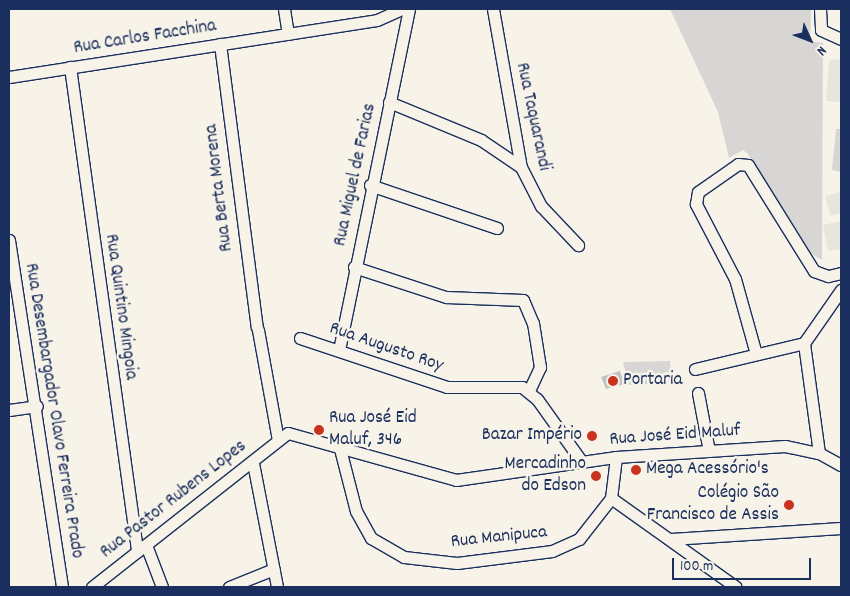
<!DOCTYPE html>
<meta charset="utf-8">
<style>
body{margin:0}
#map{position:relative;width:850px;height:596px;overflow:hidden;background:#f7f3e8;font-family:Dekko,sans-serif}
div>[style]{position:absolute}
.built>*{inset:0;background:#e6e5de}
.green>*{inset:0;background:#d7d6d4}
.building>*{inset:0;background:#c0c3c5}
.roads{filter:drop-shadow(1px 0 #1b2f5e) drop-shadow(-1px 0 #1b2f5e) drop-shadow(0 1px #1b2f5e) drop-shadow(0 -1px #1b2f5e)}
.minor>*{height:11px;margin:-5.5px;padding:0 5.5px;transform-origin:5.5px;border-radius:5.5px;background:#f7f3e8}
.dots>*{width:14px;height:14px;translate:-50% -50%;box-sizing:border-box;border:2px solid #f7f3e8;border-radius:50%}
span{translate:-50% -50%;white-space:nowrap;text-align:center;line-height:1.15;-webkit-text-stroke:5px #f7f3e8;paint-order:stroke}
.street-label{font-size:19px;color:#1b2f5e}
.poi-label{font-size:19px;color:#1b2f5e}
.left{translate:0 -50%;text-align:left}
.right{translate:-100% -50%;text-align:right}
.frame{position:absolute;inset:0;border:10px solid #1b2f5e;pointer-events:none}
.north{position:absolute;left:785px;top:15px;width:50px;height:50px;-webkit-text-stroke:4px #f7f3e8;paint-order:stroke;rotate:133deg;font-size:14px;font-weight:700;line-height:20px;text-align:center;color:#1b2f5e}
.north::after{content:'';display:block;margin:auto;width:18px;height:22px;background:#1b2f5e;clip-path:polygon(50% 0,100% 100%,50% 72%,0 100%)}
.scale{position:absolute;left:672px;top:558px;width:139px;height:22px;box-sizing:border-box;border:2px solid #1b2f5e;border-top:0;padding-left:6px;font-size:15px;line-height:18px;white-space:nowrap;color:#1b2f5e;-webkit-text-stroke:4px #f7f3e8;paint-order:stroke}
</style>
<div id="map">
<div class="built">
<div style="clip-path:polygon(841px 59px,841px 102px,826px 101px,829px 60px)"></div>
<div style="clip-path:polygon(841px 192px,841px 213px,830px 216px,825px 196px)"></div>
<div style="clip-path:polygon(841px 221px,841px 249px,828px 251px,823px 225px)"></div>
</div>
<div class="green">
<div style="clip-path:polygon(670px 9px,811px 9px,810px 41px,823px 43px,822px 260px,812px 254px,747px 153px,743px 150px,729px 158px,718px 112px)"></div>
<div style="clip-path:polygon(836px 129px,841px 129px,841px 172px,832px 170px)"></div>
<div style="clip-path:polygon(670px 361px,672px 383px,629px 385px,623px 362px)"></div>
</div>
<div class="building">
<div style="clip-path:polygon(620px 371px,624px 384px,606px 389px,601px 377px)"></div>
</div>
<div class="roads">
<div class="minor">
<div style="left:284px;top:9px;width:25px;rotate:81deg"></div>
<div style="left:493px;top:9px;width:160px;rotate:80deg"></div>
<div style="left:521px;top:167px;width:44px;rotate:62.9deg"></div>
<div style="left:541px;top:206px;width:54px;rotate:46.5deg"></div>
<div style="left:820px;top:9px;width:21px;rotate:87deg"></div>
<div style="left:821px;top:30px;width:22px;rotate:24deg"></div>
<div style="left:220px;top:44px;width:285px;rotate:82.6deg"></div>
<div style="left:70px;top:67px;width:489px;rotate:82.1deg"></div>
<div style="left:9px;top:77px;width:372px;rotate:-8.8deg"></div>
<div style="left:377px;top:20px;width:27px;rotate:-24deg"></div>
<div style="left:389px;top:102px;width:100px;rotate:22.4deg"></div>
<div style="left:481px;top:140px;width:48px;rotate:34deg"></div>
<div style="left:370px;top:185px;width:134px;rotate:18.7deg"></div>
<div style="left:9px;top:240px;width:351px;rotate:81.3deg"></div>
<div style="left:354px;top:267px;width:97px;rotate:18.1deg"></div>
<div style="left:446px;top:297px;width:77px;rotate:2.2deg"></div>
<div style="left:523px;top:300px;width:25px;rotate:67deg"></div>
<div style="left:533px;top:323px;width:45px;rotate:81deg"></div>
<div style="left:540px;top:367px;width:26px;rotate:115deg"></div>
<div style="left:258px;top:330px;width:112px;rotate:79.7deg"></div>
<div style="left:300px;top:338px;width:155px;rotate:18.4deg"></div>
<div style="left:447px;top:387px;width:75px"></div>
<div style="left:522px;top:387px;width:19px;rotate:39deg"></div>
<div style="left:537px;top:399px;width:77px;rotate:54.5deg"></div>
<div style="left:339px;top:350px;width:348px;rotate:-78.4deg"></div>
<div style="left:756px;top:354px;width:78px;rotate:-105.6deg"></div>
<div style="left:735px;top:279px;width:85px;rotate:-117.5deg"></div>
<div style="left:696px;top:204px;width:12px;rotate:-81deg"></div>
<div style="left:698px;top:192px;width:49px;rotate:-35deg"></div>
<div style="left:738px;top:164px;width:10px;rotate:6deg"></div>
<div style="left:748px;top:165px;width:125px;rotate:58.1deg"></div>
<div style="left:814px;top:271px;width:15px;rotate:20deg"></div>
<div style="left:828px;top:276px;width:13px;rotate:-13deg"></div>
<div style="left:695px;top:369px;width:112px;rotate:-13.4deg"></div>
<div style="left:698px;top:393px;width:59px;rotate:79.3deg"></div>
<div style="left:9px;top:410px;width:28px;rotate:-8deg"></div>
<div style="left:339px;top:445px;width:68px;rotate:75.6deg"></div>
<div style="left:356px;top:511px;width:31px;rotate:61deg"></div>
<div style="left:371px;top:538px;width:38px;rotate:30deg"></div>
<div style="left:404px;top:557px;width:53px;rotate:6.5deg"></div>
<div style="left:457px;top:563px;width:96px;rotate:-7.2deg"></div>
<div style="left:552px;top:551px;width:30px;rotate:-24deg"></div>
<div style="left:579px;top:539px;width:52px;rotate:-52deg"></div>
<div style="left:611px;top:498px;width:41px;rotate:-83deg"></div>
<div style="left:819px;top:453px;width:111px;rotate:-97.8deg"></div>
<div style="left:804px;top:343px;width:65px;rotate:-55.1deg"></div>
<div style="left:253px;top:463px;width:126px;rotate:79deg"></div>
<div style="left:611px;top:498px;width:153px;rotate:35.5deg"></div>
<div style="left:671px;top:539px;width:170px;rotate:-3.7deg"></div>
<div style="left:146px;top:545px;width:45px;rotate:69.1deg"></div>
<div style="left:92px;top:587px;width:249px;rotate:-38.2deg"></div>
<div style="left:288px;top:433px;width:174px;rotate:15.6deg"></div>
<div style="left:456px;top:480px;width:162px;rotate:-8.2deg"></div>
<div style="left:616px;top:457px;width:169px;rotate:-3.7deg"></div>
<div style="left:785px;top:446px;width:35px;rotate:12deg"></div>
<div style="left:819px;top:453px;width:25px;rotate:29deg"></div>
<div style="left:229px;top:587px;width:48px;rotate:-21.8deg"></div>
</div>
</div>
<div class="dots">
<div style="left:613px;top:381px;background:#c8321e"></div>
<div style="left:319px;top:430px;background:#c8321e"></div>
<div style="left:592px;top:436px;background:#c8321e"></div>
<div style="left:636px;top:470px;background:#c8321e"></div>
<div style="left:596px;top:476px;background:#c8321e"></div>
<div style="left:789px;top:505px;background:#c8321e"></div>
</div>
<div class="street-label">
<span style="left:145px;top:38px;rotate:-9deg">Rua Carlos Facchina</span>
<span style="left:532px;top:117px;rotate:78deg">Rua Taquarandi</span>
<span style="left:356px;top:175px;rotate:-78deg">Rua Miguel de Farias</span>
<span style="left:220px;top:188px;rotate:-97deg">Rua Berta Morena</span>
<span style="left:120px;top:307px;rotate:82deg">Rua Quintino Mingoia</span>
<span style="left:386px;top:348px;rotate:19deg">Rua Augusto Roy</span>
<span style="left:53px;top:411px;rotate:81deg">Rua Desembargador Olavo Ferreira Prado</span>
<span style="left:675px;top:436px;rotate:-4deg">Rua José Eid Maluf</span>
<span style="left:174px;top:500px;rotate:-38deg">Rua Pastor Rubens Lopes</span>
<span style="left:499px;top:538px;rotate:-6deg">Rua Manipuca</span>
</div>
<div class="poi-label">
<span class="left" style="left:623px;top:381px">Portaria</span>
<span class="left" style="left:329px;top:430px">Rua José Eid<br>Maluf, 346</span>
<span class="right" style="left:582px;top:436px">Bazar Império</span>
<span class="right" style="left:586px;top:476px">Mercadinho<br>do Edson</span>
<span class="left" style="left:646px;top:470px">Mega Acessório's</span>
<span class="right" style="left:779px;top:505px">Colégio São<br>Francisco de Assis</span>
</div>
<div class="frame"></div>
<div class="north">N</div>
<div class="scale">100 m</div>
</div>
